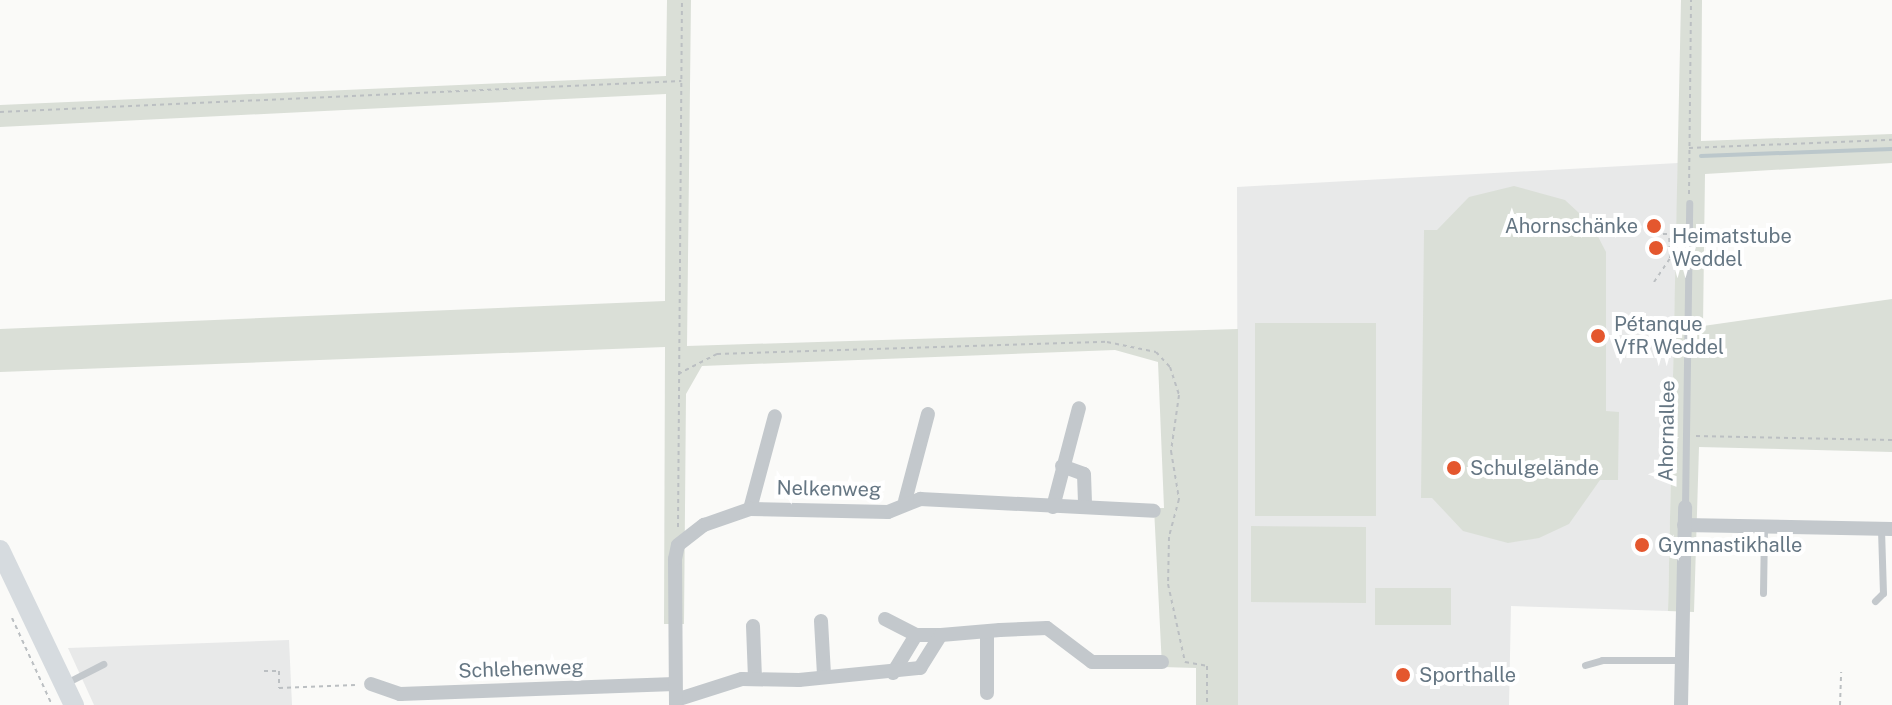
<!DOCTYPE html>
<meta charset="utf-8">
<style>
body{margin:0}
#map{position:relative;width:1892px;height:705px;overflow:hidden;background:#fafaf8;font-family:"Public Sans",sans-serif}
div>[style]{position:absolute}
.built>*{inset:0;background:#e8e9e9}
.green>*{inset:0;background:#dadfd7}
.stream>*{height:4px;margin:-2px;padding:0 2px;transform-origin:2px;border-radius:2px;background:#bbc7cb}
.path>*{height:2px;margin-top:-1px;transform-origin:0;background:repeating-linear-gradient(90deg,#bbbfc2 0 4px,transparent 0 8px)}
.lane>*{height:7px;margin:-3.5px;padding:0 3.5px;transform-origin:3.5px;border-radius:3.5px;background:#c3c8cc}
.street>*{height:14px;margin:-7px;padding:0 7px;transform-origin:7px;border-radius:7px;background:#c3c8cc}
.secondary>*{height:20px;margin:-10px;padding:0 10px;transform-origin:10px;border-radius:10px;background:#d6dbdf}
.dots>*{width:22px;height:22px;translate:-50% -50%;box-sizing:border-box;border:4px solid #fff;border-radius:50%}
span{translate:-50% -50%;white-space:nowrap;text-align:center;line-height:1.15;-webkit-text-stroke:8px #fff;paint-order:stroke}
.poi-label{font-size:20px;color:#657683}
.right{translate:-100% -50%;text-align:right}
.left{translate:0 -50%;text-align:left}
.street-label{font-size:20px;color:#657683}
</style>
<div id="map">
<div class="built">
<div style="clip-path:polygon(1678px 163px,1668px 611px,1511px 606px,1509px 705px,1238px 705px,1237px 187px)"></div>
<div style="clip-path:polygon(289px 640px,292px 705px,94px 705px,68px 648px)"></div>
</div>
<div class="green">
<div style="clip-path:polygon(667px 0,691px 0,687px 346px,1238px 329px,1238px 705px,1196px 705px,1196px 668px,1162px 667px,1154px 508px,1164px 508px,1158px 362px,1115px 350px,702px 366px,686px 394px,684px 624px,664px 624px,665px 347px,0 372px,0 329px,665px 301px,666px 94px,0 127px,0 105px,666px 76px)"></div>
<div style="clip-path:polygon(1681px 0,1702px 0,1701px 141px,1892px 134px,1892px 163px,1705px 174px,1703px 326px,1892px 299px,1892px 452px,1699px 447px,1694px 612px,1668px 611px)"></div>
<div style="clip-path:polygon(1514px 186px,1565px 200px,1592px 225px,1606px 252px,1606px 411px,1619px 412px,1618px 480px,1600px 480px,1569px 524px,1539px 538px,1508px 543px,1463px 531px,1432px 498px,1421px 498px,1424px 230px,1437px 230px,1469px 197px)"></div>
<div style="clip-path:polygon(1255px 323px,1376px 323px,1376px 516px,1255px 516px)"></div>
<div style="clip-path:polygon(1251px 526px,1366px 527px,1366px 603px,1251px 602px)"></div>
<div style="clip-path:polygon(1375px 588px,1451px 588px,1451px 625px,1375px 625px)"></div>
</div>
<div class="stream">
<div style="left:1701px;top:156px;width:191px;rotate:-2.1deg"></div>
</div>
<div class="path">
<div style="left:0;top:112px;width:682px;rotate:-2.61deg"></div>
<div style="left:1689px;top:148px;width:203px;rotate:-2.3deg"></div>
<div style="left:1689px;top:194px;width:194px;rotate:-89.4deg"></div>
<div style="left:1663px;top:234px;width:13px"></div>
<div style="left:1654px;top:282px;width:29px;rotate:-56deg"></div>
<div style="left:1670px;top:258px;width:24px;rotate:-92deg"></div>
<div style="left:678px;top:374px;width:44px;rotate:-27.1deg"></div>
<div style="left:717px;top:354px;width:390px;rotate:-1.8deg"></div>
<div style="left:1107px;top:342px;width:50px;rotate:11.5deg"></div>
<div style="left:1156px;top:352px;width:21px;rotate:47deg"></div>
<div style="left:1170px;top:367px;width:29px;rotate:72deg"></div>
<div style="left:1179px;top:395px;width:57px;rotate:98.1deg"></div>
<div style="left:1171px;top:451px;width:49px;rotate:80.5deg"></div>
<div style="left:1179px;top:499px;width:39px;rotate:105deg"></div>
<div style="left:1169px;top:537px;width:47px;rotate:91.2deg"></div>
<div style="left:1168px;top:584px;width:80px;rotate:77.7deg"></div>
<div style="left:1185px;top:662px;width:22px;rotate:10deg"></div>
<div style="left:1207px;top:666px;width:39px;rotate:90deg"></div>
<div style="left:1696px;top:436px;width:196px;rotate:1.2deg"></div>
<div style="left:678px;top:527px;width:527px;rotate:-89.57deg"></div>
<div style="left:12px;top:618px;width:96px;rotate:65.3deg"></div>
<div style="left:264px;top:671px;width:15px"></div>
<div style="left:279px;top:671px;width:17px;rotate:90deg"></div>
<div style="left:279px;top:688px;width:76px;rotate:-2.3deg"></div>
<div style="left:1840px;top:705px;width:33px;rotate:-88deg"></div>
</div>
<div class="lane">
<div style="left:1685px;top:507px;width:304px;rotate:-89.2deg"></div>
<div style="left:1763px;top:593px;width:65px;rotate:-89.1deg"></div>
<div style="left:1875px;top:601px;width:11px;rotate:-45deg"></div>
<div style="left:1883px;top:593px;width:64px;rotate:-91.8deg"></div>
<div style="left:1585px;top:665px;width:18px;rotate:-16deg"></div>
<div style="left:1602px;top:660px;width:79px"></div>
<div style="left:66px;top:683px;width:42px;rotate:-27.2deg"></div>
</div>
<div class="street">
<div style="left:1062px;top:466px;width:23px;rotate:20deg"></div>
<div style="left:1084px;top:474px;width:33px;rotate:88deg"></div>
<div style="left:905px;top:501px;width:90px;rotate:-75.2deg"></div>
<div style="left:1053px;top:507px;width:102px;rotate:-75.3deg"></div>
<div style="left:750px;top:509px;width:96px;rotate:-75deg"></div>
<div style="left:1684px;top:525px;width:208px;rotate:1.1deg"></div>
<div style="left:885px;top:619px;width:35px;rotate:27deg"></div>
<div style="left:821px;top:621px;width:53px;rotate:86.8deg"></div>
<div style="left:753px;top:626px;width:52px;rotate:87.8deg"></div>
<div style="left:893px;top:673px;width:44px;rotate:-58.8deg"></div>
<div style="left:916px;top:635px;width:25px"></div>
<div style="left:371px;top:684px;width:31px;rotate:19deg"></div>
<div style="left:400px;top:694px;width:275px;rotate:-2.1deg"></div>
<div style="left:987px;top:693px;width:60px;rotate:-90deg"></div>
<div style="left:676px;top:700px;width:69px;rotate:-17.7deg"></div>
<div style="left:742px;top:679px;width:57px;rotate:1deg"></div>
<div style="left:799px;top:680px;width:122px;rotate:-5.7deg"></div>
<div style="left:920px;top:668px;width:39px;rotate:-58deg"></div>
<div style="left:941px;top:635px;width:59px;rotate:-4.8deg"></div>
<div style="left:1000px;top:630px;width:47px;rotate:-2.4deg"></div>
<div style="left:1047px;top:628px;width:56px;rotate:37.1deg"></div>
<div style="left:1092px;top:662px;width:70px"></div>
<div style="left:676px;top:705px;width:146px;rotate:-90.4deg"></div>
<div style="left:675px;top:559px;width:14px;rotate:-78deg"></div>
<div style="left:678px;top:545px;width:33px;rotate:-38deg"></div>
<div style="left:704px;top:525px;width:49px;rotate:-19.2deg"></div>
<div style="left:750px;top:509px;width:138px;rotate:1.2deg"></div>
<div style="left:888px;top:512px;width:35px;rotate:-22deg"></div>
<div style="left:920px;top:499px;width:234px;rotate:2.9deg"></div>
<div style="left:1681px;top:705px;width:198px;rotate:-88.8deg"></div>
</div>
<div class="secondary">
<div style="left:0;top:550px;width:172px;rotate:64.5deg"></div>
</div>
<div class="dots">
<div style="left:1654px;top:226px;background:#e4572e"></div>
<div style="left:1656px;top:248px;background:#e4572e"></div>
<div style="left:1598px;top:336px;background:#e4572e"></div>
<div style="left:1454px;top:468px;background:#e4572e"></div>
<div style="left:1642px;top:545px;background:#e4572e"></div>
<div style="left:1403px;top:675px;background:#e4572e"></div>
</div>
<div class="poi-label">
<span class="right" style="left:1638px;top:226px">Ahornschänke</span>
<span class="left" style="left:1672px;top:248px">Heimatstube<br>Weddel</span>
<span class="left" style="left:1614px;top:336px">Pétanque<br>VfR Weddel</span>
<span class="left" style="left:1470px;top:468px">Schulgelände</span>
<span class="left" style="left:1658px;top:545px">Gymnastikhalle</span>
<span class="left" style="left:1419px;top:675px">Sporthalle</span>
</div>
<div class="street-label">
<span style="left:1667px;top:431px;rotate:-89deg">Ahornallee</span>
<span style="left:829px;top:489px;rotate:1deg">Nelkenweg</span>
<span style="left:521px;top:669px;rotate:-2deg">Schlehenweg</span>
</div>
</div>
